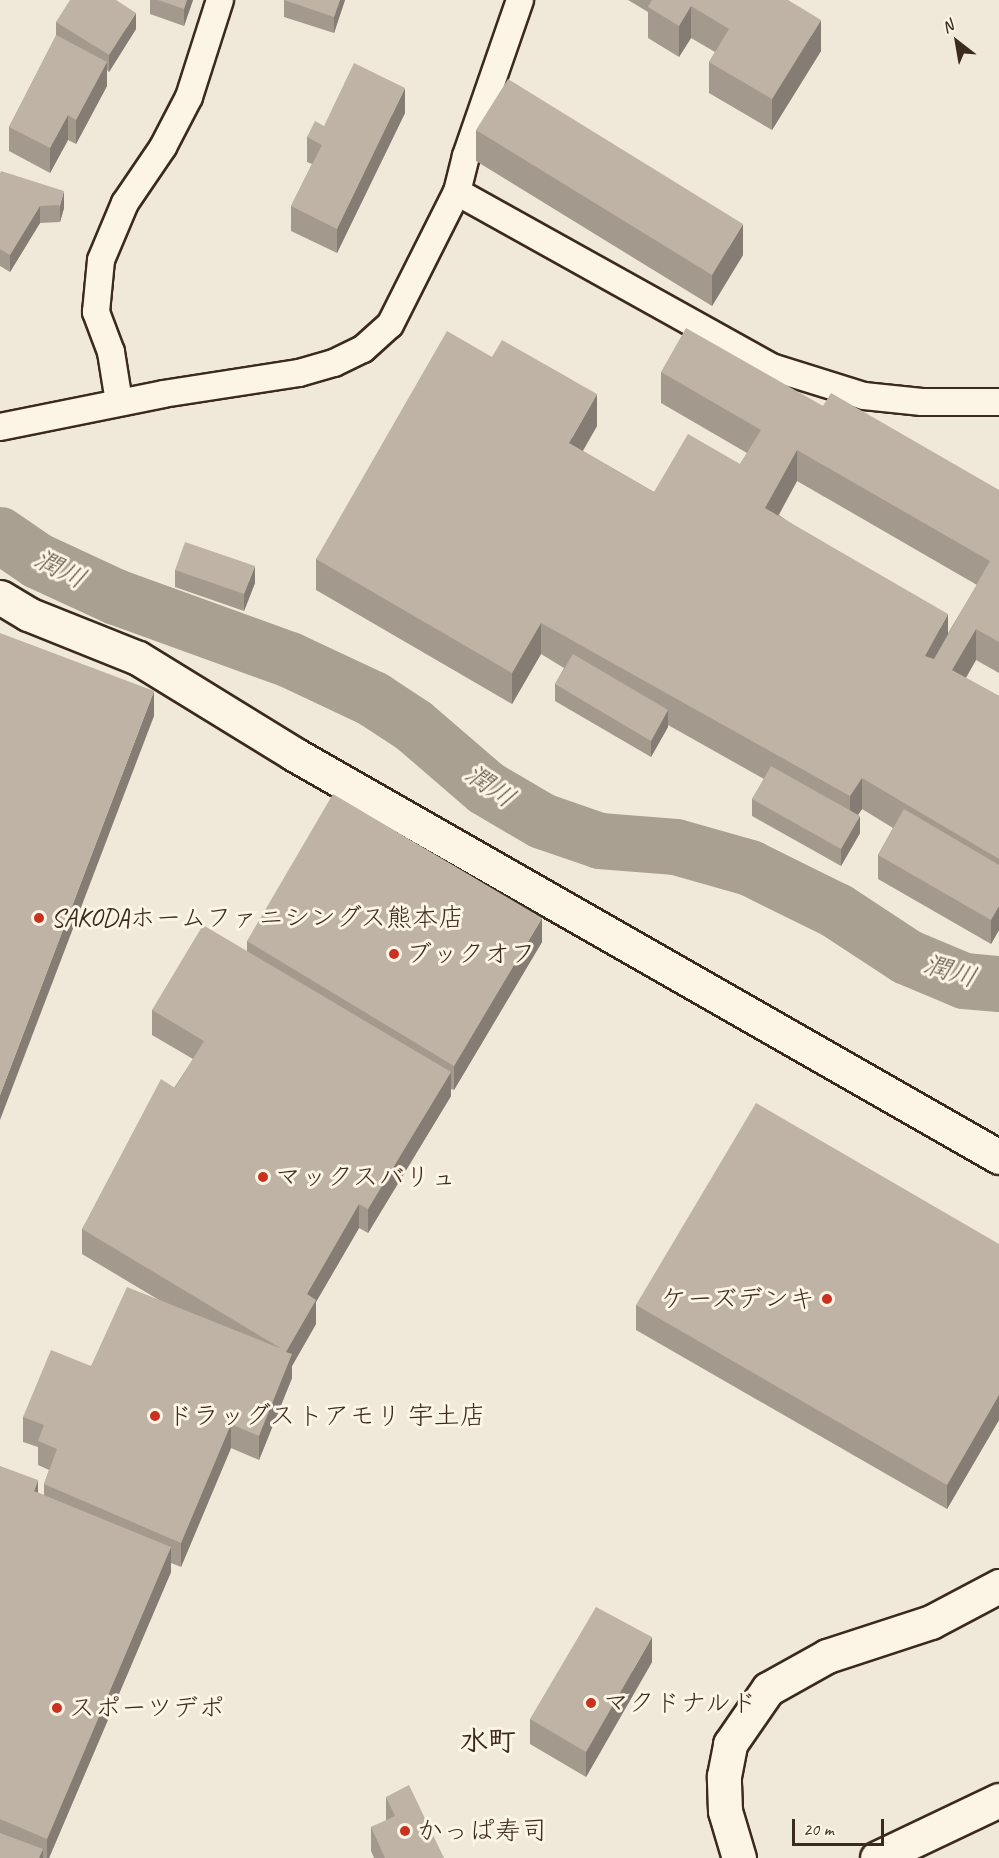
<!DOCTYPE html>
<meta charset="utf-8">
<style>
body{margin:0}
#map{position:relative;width:999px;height:1858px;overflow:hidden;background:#f0e9d9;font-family:Caveat,"Klee One",sans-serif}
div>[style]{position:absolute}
.river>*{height:56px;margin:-28px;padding:0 28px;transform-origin:28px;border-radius:28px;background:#aaa091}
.roads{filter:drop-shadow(2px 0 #3b2a1e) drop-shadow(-2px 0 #3b2a1e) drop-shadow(0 2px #3b2a1e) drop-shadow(0 -2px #3b2a1e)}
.street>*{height:26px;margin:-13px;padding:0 13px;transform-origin:13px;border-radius:13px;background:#fcf5e5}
.secondary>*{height:33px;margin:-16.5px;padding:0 16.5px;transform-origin:16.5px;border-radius:16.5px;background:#fcf5e5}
.highway>*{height:33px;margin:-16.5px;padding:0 16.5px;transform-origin:16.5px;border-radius:16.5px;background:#fcf5e5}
.wall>*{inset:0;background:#a39a8d}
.shaded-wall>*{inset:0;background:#857d73}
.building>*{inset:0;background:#beb3a4}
.dots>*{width:16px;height:16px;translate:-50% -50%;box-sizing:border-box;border:3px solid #fcf5e5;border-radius:50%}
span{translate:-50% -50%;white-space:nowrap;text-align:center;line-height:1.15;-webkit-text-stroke:6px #fcf5e5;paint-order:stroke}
.poi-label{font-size:26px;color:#3b2a1e}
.left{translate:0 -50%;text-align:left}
.right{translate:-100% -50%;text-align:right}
.water-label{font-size:27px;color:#625346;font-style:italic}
.quarter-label{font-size:28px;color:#3b2a1e;font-weight:700}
.north{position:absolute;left:927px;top:12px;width:60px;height:60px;-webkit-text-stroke:4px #fcf5e5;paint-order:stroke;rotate:329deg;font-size:16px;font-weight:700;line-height:24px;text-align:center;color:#3b2a1e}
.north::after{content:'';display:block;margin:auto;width:21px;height:27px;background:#3b2a1e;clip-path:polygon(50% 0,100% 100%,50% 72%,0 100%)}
.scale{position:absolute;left:792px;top:1819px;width:92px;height:27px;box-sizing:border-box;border:3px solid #3b2a1e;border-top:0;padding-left:8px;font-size:18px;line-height:21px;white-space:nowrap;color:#3b2a1e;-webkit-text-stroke:4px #fcf5e5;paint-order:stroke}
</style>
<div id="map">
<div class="river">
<div style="left:0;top:535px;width:46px;rotate:34.4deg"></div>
<div style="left:38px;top:561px;width:86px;rotate:24.8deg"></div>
<div style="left:116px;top:597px;width:185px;rotate:19.9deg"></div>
<div style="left:290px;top:660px;width:92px;rotate:25.2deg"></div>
<div style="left:373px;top:699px;width:49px;rotate:33.4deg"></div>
<div style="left:414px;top:726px;width:95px;rotate:40.7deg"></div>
<div style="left:486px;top:788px;width:65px;rotate:30.5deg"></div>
<div style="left:542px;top:821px;width:61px;rotate:19deg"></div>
<div style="left:600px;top:841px;width:76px;rotate:4.5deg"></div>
<div style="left:676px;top:847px;width:77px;rotate:15.8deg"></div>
<div style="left:750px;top:868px;width:97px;rotate:26.3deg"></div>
<div style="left:837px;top:911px;width:84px;rotate:33.3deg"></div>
<div style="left:907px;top:957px;width:62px;rotate:22.8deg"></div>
<div style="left:964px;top:981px;width:35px;rotate:5deg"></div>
</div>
<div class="roads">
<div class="street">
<div style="left:457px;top:192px;width:359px;rotate:29.1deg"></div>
<div style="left:771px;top:367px;width:97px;rotate:17.3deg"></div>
<div style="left:864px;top:396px;width:58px;rotate:5.9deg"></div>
<div style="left:922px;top:402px;width:77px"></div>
<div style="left:119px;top:402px;width:51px;rotate:-99.1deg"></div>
<div style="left:111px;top:352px;width:43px;rotate:-110.6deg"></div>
<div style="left:96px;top:312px;width:52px;rotate:-84.5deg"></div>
<div style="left:101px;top:260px;width:62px;rotate:-67.2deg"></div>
<div style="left:125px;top:203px;width:68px;rotate:-55.8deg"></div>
<div style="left:163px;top:147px;width:56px;rotate:-62.5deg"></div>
<div style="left:189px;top:97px;width:102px;rotate:-72.3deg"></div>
<div style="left:0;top:427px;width:166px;rotate:-11.4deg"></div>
<div style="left:163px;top:394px;width:138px;rotate:-8.8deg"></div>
<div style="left:299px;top:373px;width:36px;rotate:-16deg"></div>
<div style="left:334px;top:363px;width:32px;rotate:-26deg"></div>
<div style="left:363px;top:349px;width:36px;rotate:-42deg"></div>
<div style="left:390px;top:325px;width:149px;rotate:-63.3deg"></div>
<div style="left:457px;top:192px;width:37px;rotate:-76deg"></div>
<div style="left:466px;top:156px;width:165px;rotate:-70.9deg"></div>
</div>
<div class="secondary">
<div style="left:0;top:597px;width:33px;rotate:31deg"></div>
<div style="left:28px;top:614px;width:118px;rotate:21.8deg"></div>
<div style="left:138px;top:658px;width:183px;rotate:31.6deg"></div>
<div style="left:294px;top:754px;width:812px;rotate:29.75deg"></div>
<div style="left:739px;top:1858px;width:49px;rotate:-106.6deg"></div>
<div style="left:725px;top:1811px;width:35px;rotate:-92deg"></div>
<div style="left:724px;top:1776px;width:33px;rotate:-79deg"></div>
<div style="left:730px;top:1744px;width:67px;rotate:-55.4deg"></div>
<div style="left:768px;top:1689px;width:68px;rotate:-29.2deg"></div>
<div style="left:827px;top:1656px;width:109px;rotate:-18.1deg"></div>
<div style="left:931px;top:1622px;width:77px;rotate:-27.9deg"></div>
</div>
<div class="highway">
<div style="left:877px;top:1858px;width:135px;rotate:-25.4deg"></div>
</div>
</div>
<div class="wall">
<div style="clip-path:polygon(150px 0,193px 0,184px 26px,150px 14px)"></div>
<div style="clip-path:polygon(284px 0,345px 0,334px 33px,284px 17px)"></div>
<div style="clip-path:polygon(628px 0,788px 0,821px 51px,772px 130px,709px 93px,709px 62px,715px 52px,691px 38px,679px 57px,648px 38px,648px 12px)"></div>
<div style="clip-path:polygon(56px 22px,136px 29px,109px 72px,107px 70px,107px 86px,76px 144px,68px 140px,50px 173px,9px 151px,9px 127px,56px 36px)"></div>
<div style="clip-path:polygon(405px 113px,337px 253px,291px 231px,291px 206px,312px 164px,307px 162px,307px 137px,324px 126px)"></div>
<div style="clip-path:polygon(476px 130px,743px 255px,712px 306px,476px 161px)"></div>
<div style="clip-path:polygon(0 173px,64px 208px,60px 222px,40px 223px,10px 272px,0 266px)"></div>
<div style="clip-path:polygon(evenodd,661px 372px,823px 406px,999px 490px,999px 673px,976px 660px,966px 678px,999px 696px,999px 930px,991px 944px,878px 879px,878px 855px,893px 828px,862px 809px,858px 815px,860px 833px,841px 866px,752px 816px,752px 799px,764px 779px,668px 725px,668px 727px,651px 757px,555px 701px,555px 684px,564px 668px,541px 654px,512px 704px,316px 590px,316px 559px,597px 426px,583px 451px,654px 492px,740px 464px,747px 453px,661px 403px,661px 372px,797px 481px,977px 585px,948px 633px,779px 515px,797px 481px)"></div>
<div style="clip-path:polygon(175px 570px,255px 583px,244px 611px,175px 587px)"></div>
<div style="clip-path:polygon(247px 941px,542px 942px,454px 1090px,451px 1089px,451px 1096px,368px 1233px,359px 1228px,316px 1302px,316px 1324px,292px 1366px,292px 1378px,259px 1460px,231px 1448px,181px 1567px,171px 1563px,171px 1572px,49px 1858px,0 1858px,0 1466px,38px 1493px,44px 1495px,44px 1484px,49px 1470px,38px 1465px,38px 1447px,23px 1442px,23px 1417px,91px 1366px,159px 1300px,82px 1254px,82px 1229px,193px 1059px,152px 1035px,152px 1010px,247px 951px)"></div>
<div style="clip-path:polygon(999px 1244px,999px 1420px,947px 1509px,636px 1330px,636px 1305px)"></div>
<div style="clip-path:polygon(652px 1662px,586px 1777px,530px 1744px,530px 1719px)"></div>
<div style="clip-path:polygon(386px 1797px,444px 1858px,374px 1858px,371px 1851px,371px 1827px,386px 1821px)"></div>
</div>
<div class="shaded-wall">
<div style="clip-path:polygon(187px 0,193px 0,184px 26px,184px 9px)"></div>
<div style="clip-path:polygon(340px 0,345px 0,334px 33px,334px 17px)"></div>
<div style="clip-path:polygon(691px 6px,691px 38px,679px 57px,679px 26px)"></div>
<div style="clip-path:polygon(136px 13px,136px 29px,109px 72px,109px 55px)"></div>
<div style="clip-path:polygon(821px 20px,821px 51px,772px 130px,772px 99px)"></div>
<div style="clip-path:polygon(107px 62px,107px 86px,76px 144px,76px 120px)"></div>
<div style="clip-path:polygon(405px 88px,405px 113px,337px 253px,337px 229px)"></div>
<div style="clip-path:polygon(68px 115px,68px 140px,50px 173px,50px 148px)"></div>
<div style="clip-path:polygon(64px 191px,64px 208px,60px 222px,60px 205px)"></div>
<div style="clip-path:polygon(40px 206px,40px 223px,10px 272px,10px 255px)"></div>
<div style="clip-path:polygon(743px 224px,743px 255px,712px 306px,712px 275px)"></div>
<div style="clip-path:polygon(597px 394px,597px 426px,569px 474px,569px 443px)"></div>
<div style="clip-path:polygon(797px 450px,797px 481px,765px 539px,765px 508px)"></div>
<div style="clip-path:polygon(255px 566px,255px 583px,244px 611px,244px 594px)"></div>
<div style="clip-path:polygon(948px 614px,948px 645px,925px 687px,925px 656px)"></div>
<div style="clip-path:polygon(541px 623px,541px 654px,512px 704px,512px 673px)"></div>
<div style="clip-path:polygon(976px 629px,976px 660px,952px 701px,952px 670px)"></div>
<div style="clip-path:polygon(154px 691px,154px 716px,0 1120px,0 1095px)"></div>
<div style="clip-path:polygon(668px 710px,668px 727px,651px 757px,651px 741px)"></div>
<div style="clip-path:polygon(862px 778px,862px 809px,850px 827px,850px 796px)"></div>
<div style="clip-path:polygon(860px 816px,860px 833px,841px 866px,841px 849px)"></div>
<div style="clip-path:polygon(999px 906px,999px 930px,991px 944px,991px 920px)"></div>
<div style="clip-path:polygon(542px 918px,542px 942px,454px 1090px,454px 1066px)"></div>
<div style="clip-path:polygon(451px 1072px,451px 1096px,368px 1233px,368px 1209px)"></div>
<div style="clip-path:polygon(359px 1204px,359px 1228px,316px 1302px,316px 1324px,292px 1366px,292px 1378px,259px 1460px,259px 1436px,286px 1352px,307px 1294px)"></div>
<div style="clip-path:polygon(999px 1395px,999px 1420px,947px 1509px,947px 1485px)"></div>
<div style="clip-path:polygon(231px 1424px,231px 1448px,181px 1567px,181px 1543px)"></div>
<div style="clip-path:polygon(38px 1480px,38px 1505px,34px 1491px)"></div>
<div style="clip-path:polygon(171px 1547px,171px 1572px,49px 1858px,47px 1858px,47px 1839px)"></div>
<div style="clip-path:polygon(652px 1637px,652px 1662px,586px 1777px,586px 1752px)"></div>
<div style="clip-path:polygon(43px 1849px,43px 1858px,39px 1858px)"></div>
</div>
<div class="building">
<div style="clip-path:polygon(70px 0,116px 0,136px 13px,109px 55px,56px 22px)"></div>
<div style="clip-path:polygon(158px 0,187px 0,184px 9px)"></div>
<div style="clip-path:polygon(284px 0,340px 0,334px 17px)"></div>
<div style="clip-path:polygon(652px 0,788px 0,821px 20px,772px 99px,709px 62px,729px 29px,691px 6px,679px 26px,648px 7px)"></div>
<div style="clip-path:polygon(56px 35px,107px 62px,76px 120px,68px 115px,50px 148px,9px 127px)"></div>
<div style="clip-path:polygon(354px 63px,405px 88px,337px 229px,291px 206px,322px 145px,307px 137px,315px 121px,324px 126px)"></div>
<div style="clip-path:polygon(508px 79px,743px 224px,712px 275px,476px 130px)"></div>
<div style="clip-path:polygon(1px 171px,64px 191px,60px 205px,40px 206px,10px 255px,0 249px,0 173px)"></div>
<div style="clip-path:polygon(evenodd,686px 328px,823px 406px,831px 393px,999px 490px,999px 642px,976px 629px,952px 670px,999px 696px,999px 859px,862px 778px,850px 796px,541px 623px,512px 673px,316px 559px,447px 331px,492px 357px,502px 340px,597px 394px,569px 443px,654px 492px,688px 434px,740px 464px,761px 430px,661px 372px,686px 328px,797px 450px,990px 561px,934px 659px,925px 656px,948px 614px,765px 508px,797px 450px)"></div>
<div style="clip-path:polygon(185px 542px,255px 566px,244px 594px,175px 570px)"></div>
<div style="clip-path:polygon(0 633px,154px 691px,0 1095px)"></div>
<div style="clip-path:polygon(573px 654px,668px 710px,651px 741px,555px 684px)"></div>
<div style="clip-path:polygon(771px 766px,860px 816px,841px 849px,752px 799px)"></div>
<div style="clip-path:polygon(333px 794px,542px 918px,454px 1066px,247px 941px)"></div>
<div style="clip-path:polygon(904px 809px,999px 865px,999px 906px,991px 920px,878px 855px)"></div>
<div style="clip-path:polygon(203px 925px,451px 1072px,368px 1209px,359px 1204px,307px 1294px,316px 1300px,286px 1352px,292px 1354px,259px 1436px,231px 1424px,181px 1543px,44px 1484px,57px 1449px,38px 1441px,44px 1425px,23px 1417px,51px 1350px,91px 1366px,127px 1287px,282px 1349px,82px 1229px,161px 1079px,175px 1088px,204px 1041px,152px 1010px)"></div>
<div style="clip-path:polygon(756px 1103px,999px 1244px,999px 1395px,947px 1485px,636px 1305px)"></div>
<div style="clip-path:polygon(0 1466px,38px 1480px,34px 1491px,171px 1547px,47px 1839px,0 1819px)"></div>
<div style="clip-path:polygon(596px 1607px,652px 1637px,586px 1752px,530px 1719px)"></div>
<div style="clip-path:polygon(409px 1785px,444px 1858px,385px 1858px,371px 1827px,395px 1816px,386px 1797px)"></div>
<div style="clip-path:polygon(0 1833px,43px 1849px,39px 1858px,0 1858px)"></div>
</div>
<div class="dots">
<div style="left:39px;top:918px;background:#c8321e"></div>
<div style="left:394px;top:954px;background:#c8321e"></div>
<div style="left:263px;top:1177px;background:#c8321e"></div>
<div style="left:827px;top:1299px;background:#c8321e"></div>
<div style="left:155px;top:1416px;background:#c8321e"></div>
<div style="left:591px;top:1703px;background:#c8321e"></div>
<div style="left:57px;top:1708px;background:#c8321e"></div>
<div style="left:405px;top:1831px;background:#c8321e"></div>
</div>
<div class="poi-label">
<span class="left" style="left:51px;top:918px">SAKODAホームファニシングス熊本店</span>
<span class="left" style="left:406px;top:954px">ブックオフ</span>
<span class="left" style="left:275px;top:1177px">マックスバリュ</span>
<span class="right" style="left:815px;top:1299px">ケーズデンキ</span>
<span class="left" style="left:167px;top:1416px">ドラッグストアモリ 宇土店</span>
<span class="left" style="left:603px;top:1703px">マクドナルド</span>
<span class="left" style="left:69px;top:1708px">スポーツデポ</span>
<span class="left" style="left:417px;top:1831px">かっぱ寿司</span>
</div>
<div class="water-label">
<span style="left:60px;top:569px;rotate:27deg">潤川</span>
<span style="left:490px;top:786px;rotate:35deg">潤川</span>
<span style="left:950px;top:971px;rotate:17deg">潤川</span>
</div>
<div class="quarter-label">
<span style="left:488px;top:1741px">水町</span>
</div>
<div class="north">N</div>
<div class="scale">20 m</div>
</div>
